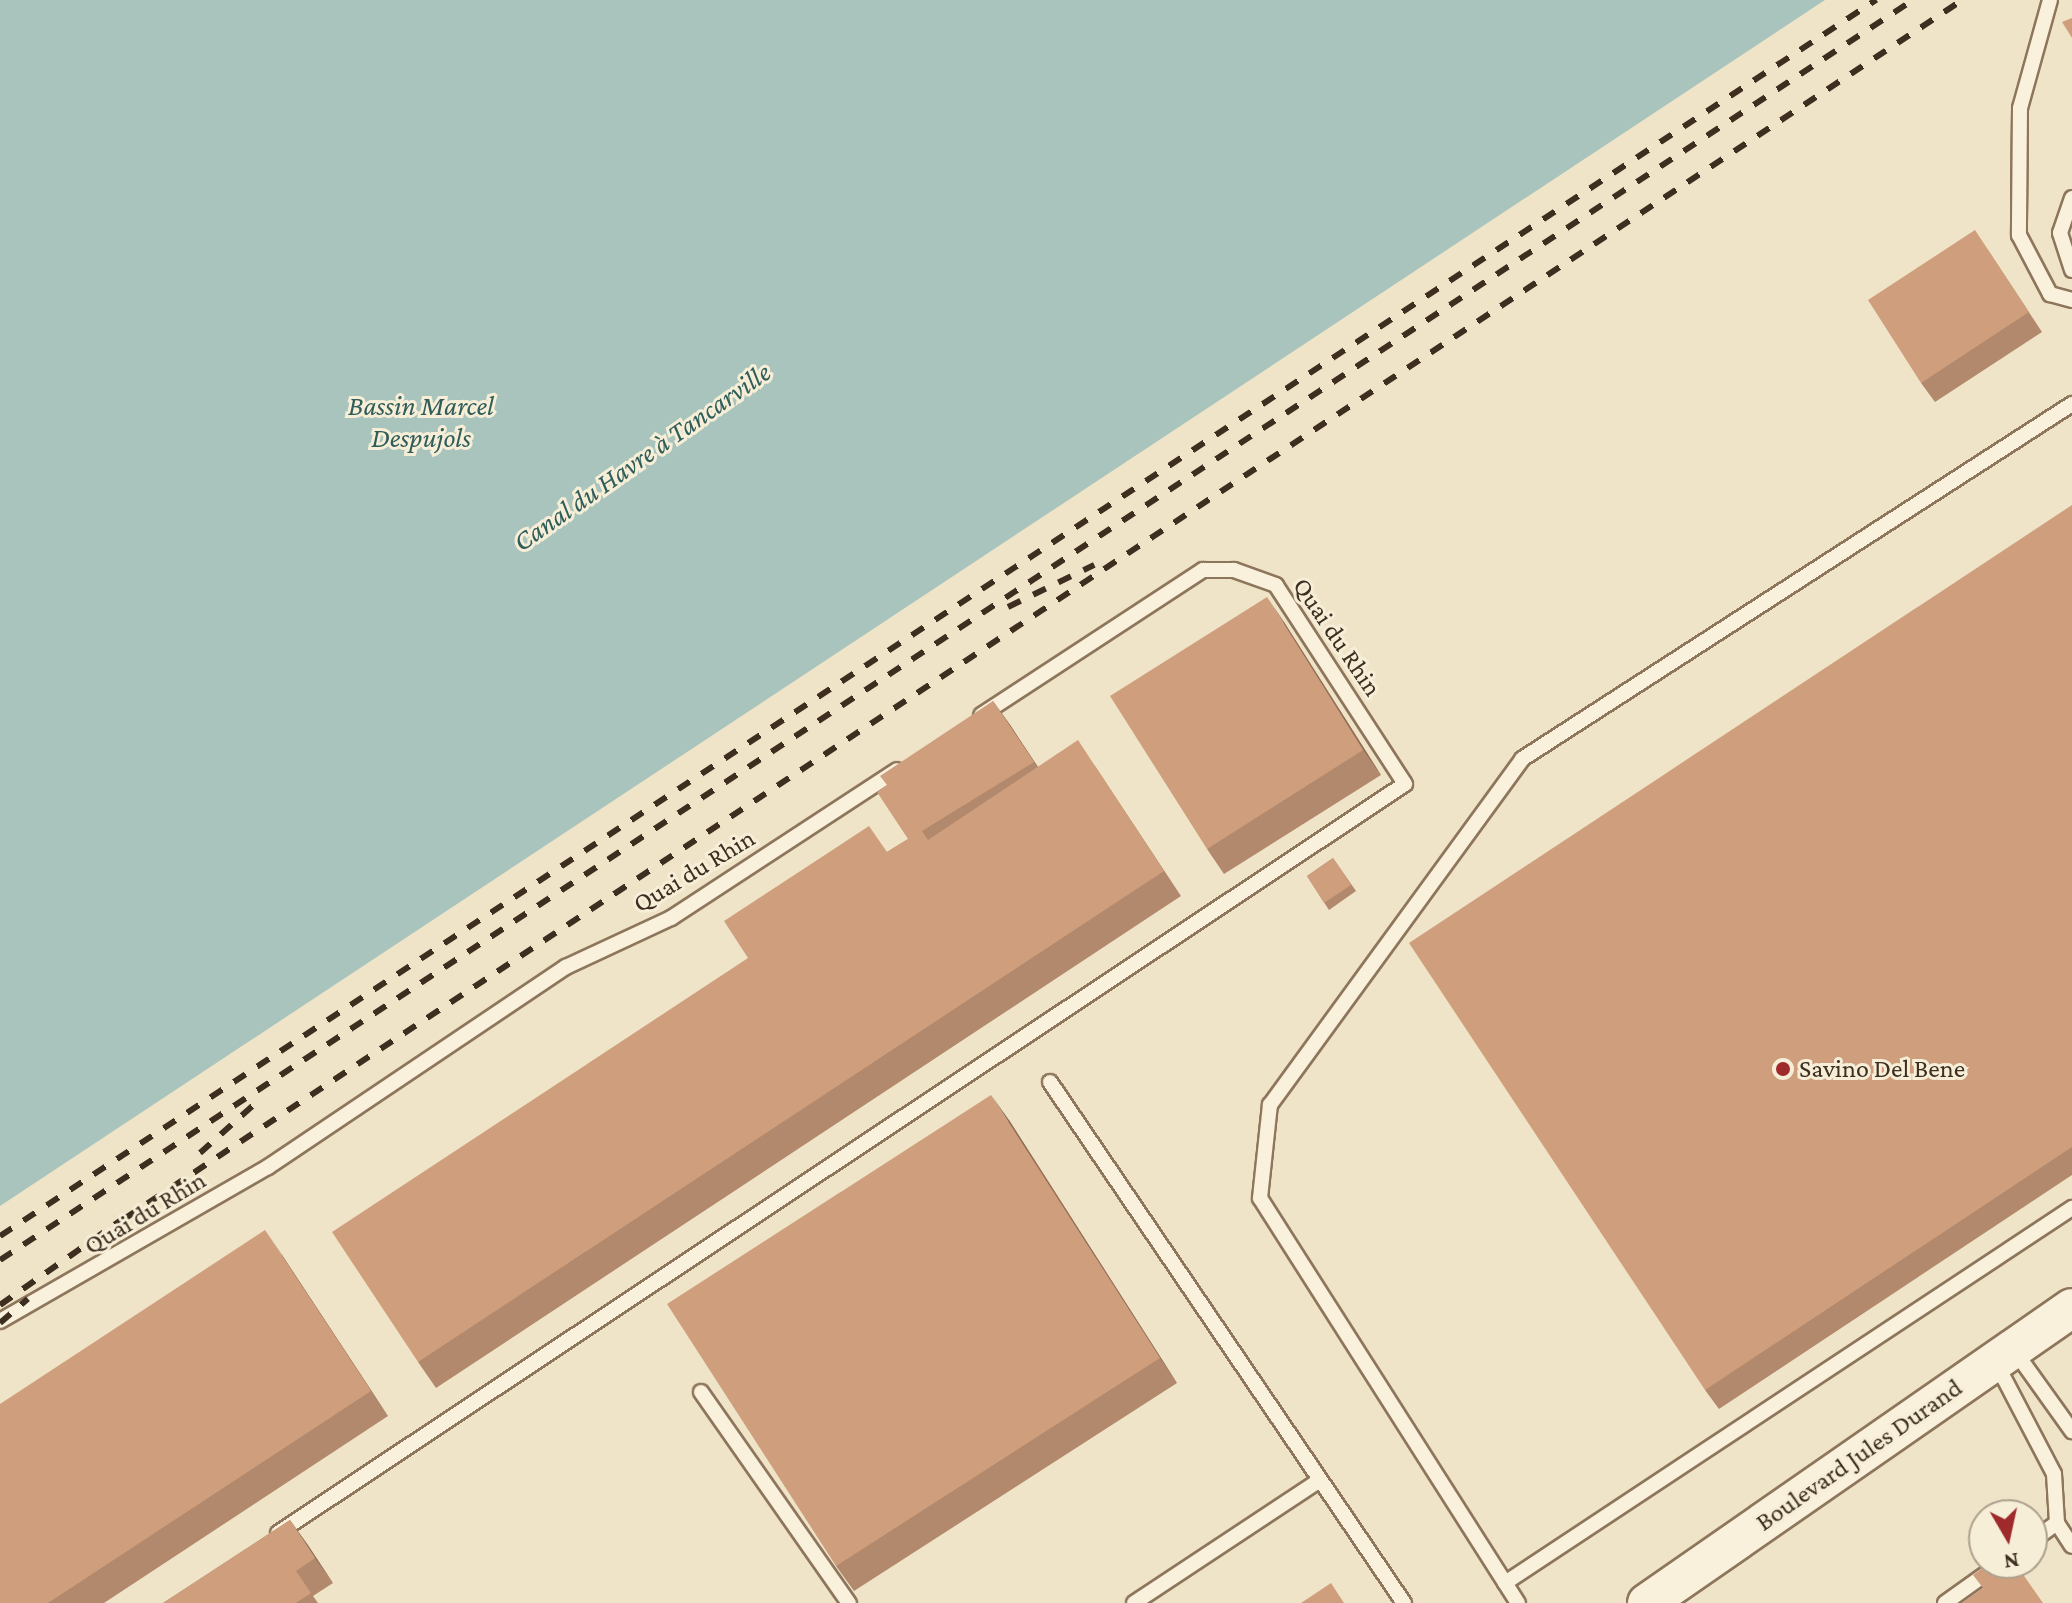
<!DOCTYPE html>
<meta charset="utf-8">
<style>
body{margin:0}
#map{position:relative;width:2072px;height:1603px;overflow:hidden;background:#f0e4c8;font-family:"Crimson Pro",serif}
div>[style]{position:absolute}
.water>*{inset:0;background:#a9c4bc}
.roads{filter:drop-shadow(2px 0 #8d765c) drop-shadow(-2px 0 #8d765c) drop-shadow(0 2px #8d765c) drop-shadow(0 -2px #8d765c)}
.lane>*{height:14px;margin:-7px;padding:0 7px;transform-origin:7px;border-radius:7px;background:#faf1dc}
.secondary>*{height:38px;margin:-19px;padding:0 19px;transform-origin:19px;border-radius:19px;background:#faf1dc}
.rail>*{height:6px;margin-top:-3px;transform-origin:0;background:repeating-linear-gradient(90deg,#3d2e20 0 14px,transparent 0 28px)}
.wall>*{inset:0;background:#b2896c}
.shaded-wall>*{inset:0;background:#916f58}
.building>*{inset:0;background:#cf9f7d}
.dots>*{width:22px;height:22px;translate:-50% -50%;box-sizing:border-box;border:4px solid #f7eed8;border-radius:50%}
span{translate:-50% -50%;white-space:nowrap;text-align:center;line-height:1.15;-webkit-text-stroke:6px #f7eed8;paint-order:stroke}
.street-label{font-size:26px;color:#3d2e20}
.poi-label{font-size:26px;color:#3d2e20}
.left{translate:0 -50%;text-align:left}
.water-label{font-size:28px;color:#2f5d5a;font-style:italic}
.north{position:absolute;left:1968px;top:1499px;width:80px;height:80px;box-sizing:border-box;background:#f7eed8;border:2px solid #ada18e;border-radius:50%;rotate:171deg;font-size:22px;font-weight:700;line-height:32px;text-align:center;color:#3d2e20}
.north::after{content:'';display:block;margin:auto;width:28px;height:36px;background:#9e2a2b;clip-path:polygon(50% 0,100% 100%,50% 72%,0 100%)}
</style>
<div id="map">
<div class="water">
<div style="clip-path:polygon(0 0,1825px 0,0 1206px)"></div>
</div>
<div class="roads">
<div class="lane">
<div style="left:2050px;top:0;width:112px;rotate:105.5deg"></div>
<div style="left:2020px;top:108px;width:127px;rotate:90.5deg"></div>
<div style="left:2019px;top:235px;width:67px;rotate:62.3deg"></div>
<div style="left:2050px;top:294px;width:23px;rotate:15deg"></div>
<div style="left:2072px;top:198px;width:37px;rotate:109deg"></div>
<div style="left:2060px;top:233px;width:39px;rotate:72deg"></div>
<div style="left:1050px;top:1082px;width:630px;rotate:55.81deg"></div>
<div style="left:0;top:1321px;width:309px;rotate:-29.9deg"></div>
<div style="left:268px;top:1167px;width:359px;rotate:-33.9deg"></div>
<div style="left:566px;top:967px;width:116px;rotate:-25deg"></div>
<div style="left:671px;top:918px;width:270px;rotate:-33.2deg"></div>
<div style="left:2014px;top:1350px;width:100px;rotate:54.4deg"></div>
<div style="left:1995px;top:1361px;width:127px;rotate:62.4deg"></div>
<div style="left:2054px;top:1474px;width:49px;rotate:86.5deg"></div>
<div style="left:2057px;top:1523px;width:27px;rotate:57deg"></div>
<div style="left:701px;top:1392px;width:258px;rotate:55deg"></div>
<div style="left:278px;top:1533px;width:1353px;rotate:-33.61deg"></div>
<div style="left:1405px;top:784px;width:237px;rotate:-123deg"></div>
<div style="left:1276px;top:585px;width:45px;rotate:-160.3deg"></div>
<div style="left:1234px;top:570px;width:31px;rotate:180deg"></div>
<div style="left:1203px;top:570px;width:265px;rotate:146.8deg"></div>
<div style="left:2032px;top:1541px;width:31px;rotate:-36deg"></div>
<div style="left:1505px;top:1583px;width:680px;rotate:-33.48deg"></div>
<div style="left:1134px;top:1603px;width:223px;rotate:-33.5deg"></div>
<div style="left:1518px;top:1603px;width:480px;rotate:-122.5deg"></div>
<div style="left:1260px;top:1198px;width:94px;rotate:-83.9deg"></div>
<div style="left:1270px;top:1105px;width:428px;rotate:-53.9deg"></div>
<div style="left:1522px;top:759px;width:655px;rotate:-32.84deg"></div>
<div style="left:1945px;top:1603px;width:69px;rotate:-35.5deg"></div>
</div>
<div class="secondary">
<div style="left:1647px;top:1603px;width:517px;rotate:-34.77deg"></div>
</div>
</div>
<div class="rail">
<div style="left:1008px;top:607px;width:96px;rotate:-26deg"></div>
<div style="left:200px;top:1153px;width:79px;rotate:-41.9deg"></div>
<div style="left:124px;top:1219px;width:2205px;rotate:-33.55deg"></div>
<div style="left:0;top:1236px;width:2247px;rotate:-33.38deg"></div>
<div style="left:0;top:1260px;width:2291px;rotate:-33.37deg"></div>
<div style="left:0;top:1305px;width:159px;rotate:-35deg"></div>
<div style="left:0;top:1323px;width:37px;rotate:-41deg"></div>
</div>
<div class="wall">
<div style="clip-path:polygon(1988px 250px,2042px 332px,1935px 402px,1921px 383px)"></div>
<div style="clip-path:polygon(2072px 505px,2072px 1175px,1719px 1409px,1705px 1390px)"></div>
<div style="clip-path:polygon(1284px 622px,1381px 775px,1224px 874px,1207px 849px)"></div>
<div style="clip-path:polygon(993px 701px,1038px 767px,1095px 766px,1181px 896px,436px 1388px,418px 1362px,748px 958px,887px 852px,908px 839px)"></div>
<div style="clip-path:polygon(1333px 858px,1356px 891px,1329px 910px,1307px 876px)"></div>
<div style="clip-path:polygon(1009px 1120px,1177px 1383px,854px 1591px,836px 1566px)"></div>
<div style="clip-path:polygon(282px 1255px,388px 1416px,104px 1603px,0 1603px)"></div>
<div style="clip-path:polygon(290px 1520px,333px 1583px,313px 1596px,318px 1603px,163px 1603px)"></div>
</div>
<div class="shaded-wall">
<div style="clip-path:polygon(1267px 597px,1284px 622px,1381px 775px,1363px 750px)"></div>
<div style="clip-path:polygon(993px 701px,1011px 726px,1051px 787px,1034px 762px)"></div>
<div style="clip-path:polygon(991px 1095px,1009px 1120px,1177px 1383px,1160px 1358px)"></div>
<div style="clip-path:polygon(265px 1230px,282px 1255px,388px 1416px,371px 1391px)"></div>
<div style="clip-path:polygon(290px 1520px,308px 1545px,333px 1583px,315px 1558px)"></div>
</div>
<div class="building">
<div style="clip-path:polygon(2072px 18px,2072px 38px,2062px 22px)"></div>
<div style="clip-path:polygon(1975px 230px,2029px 312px,1921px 383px,1868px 300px)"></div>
<div style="clip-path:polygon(2072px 505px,2072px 1147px,1705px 1390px,1409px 943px)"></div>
<div style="clip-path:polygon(1267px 597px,1363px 750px,1207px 849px,1110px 696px)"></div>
<div style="clip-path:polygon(993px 701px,1034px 762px,922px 831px,928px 840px,1078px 740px,1164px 871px,418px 1362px,332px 1232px,748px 958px,724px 921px,869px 826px,887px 852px,908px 839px,877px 792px,887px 785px,880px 776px)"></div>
<div style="clip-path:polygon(1333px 858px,1351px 885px,1324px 903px,1307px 876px)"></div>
<div style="clip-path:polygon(991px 1095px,1160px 1358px,836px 1566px,667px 1304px)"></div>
<div style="clip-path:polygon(265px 1230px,371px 1391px,48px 1603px,0 1603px,0 1404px)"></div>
<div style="clip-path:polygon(290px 1520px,315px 1558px,296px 1571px,311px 1593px,296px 1603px,163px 1603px)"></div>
<div style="clip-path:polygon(1989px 1563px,2015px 1563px,2043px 1603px,1962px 1603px,1983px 1588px,1973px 1575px)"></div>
<div style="clip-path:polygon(1331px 1583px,1344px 1603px,1301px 1603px)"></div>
</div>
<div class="dots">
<div style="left:1783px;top:1069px;background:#9e2a2b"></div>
</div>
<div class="street-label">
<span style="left:1337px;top:637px;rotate:56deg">Quai du Rhin</span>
<span style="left:694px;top:871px;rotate:-31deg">Quai du Rhin</span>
<span style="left:145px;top:1213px;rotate:-31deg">Quai du Rhin</span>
<span style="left:1859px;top:1455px;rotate:-35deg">Boulevard Jules Durand</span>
</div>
<div class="poi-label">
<span class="left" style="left:1799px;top:1069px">Savino Del Bene</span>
</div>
<div class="water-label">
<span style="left:421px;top:422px">Bassin Marcel<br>Despujols</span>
<span style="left:642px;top:457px;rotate:-35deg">Canal du Havre à Tancarville</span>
</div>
<div class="north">N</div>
</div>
